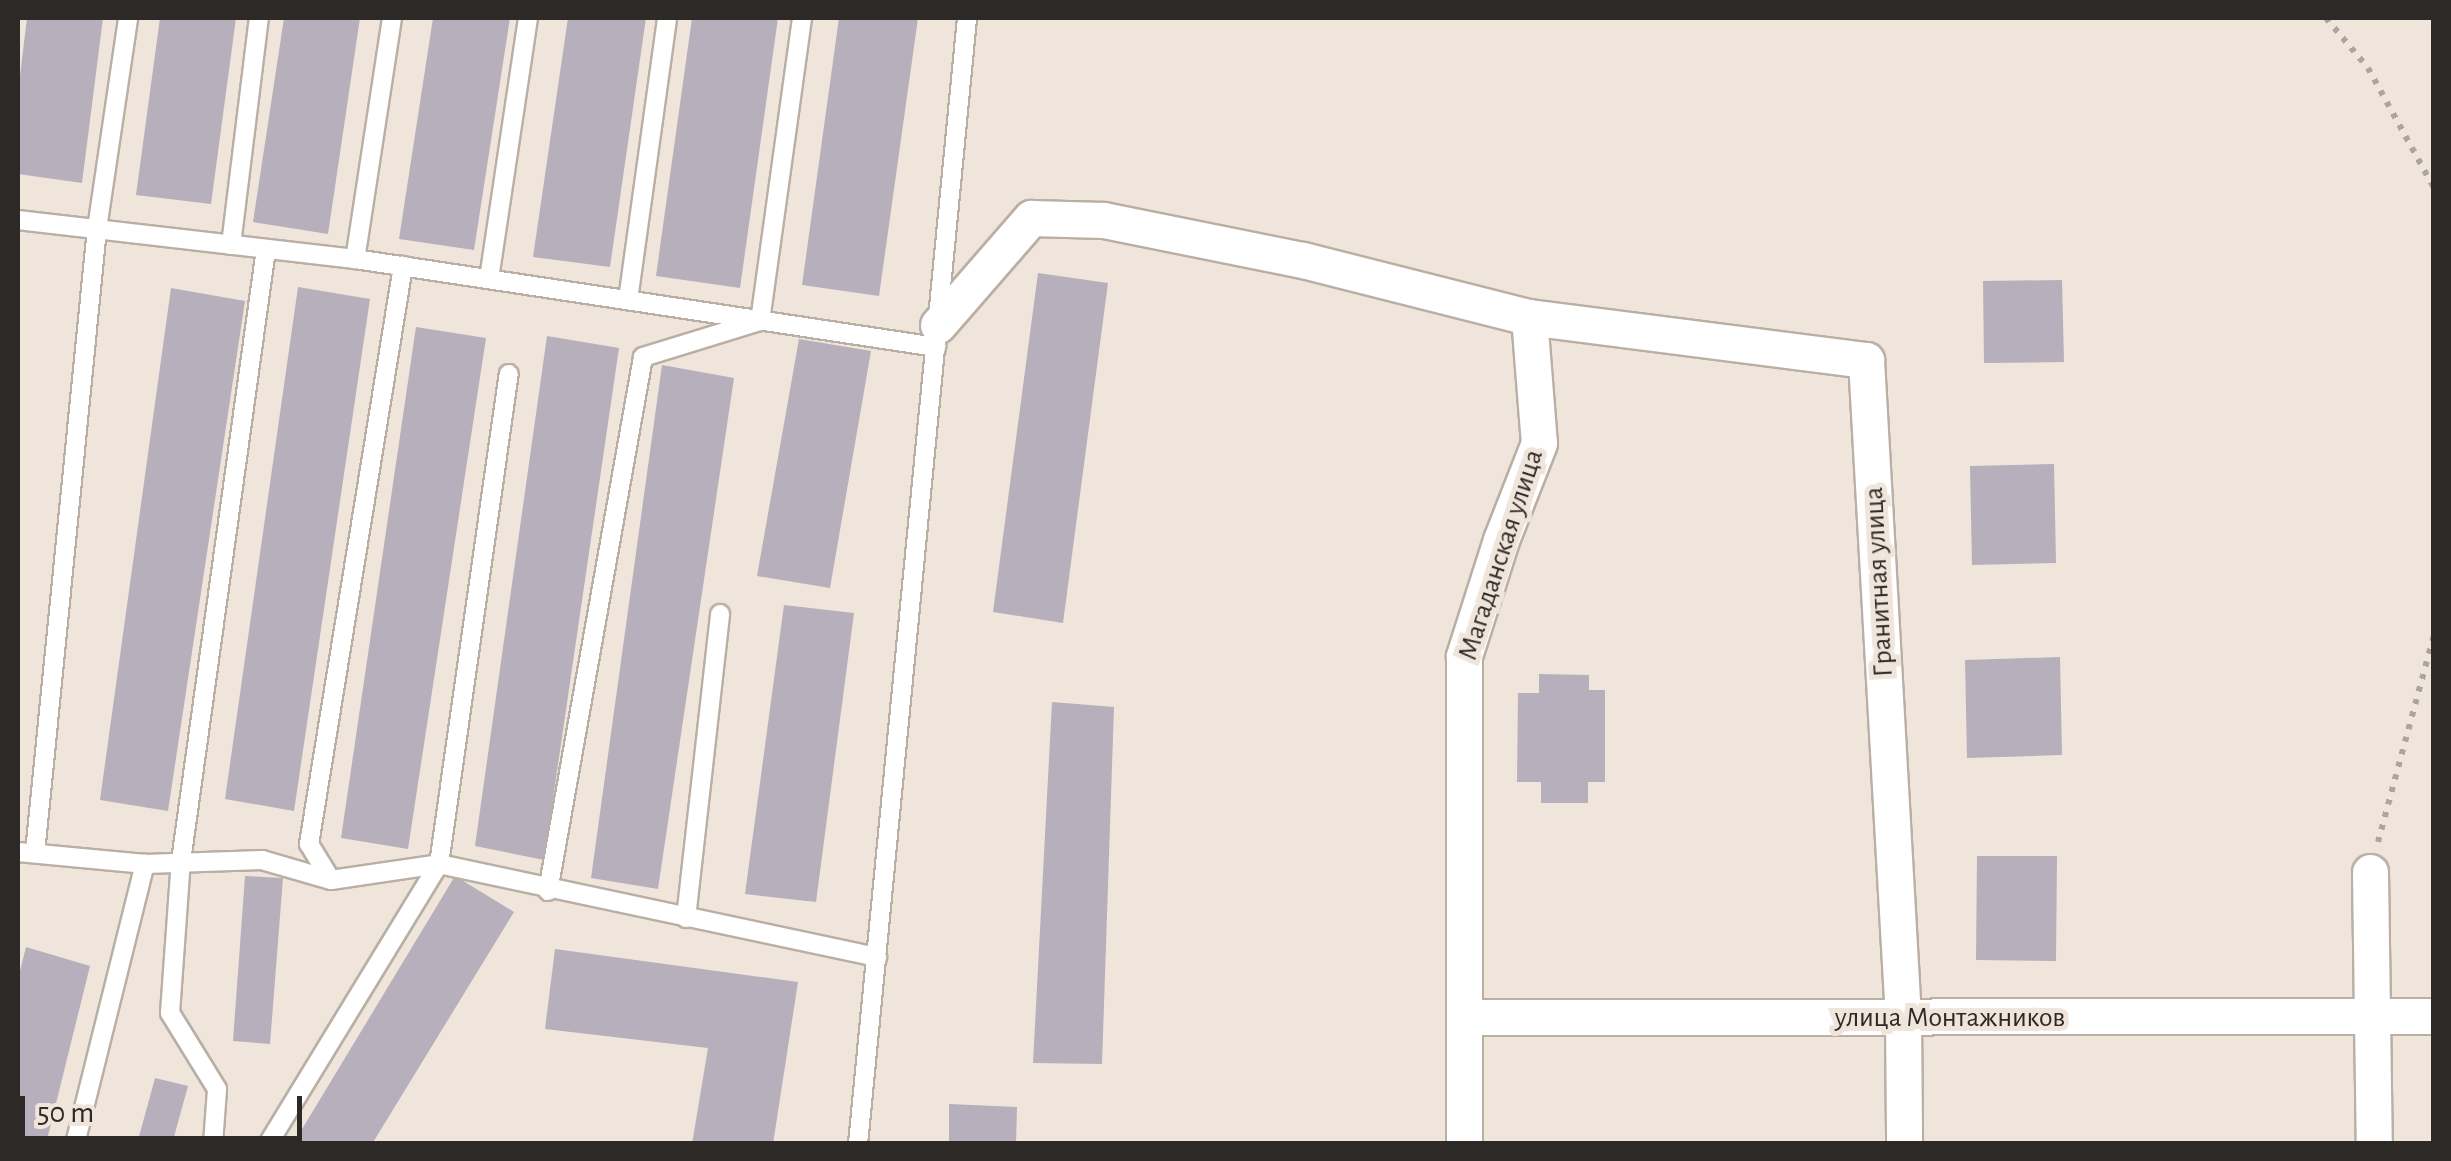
<!DOCTYPE html>
<meta charset="utf-8">
<style>
body{margin:0}
#map{position:relative;width:2451px;height:1161px;overflow:hidden;background:#f0e5db;font-family:"Alegreya Sans",sans-serif}
div>[style]{position:absolute}
.building>*{inset:0;background:#b7afbb}
.path>*{height:6px;margin-top:-3px;transform-origin:0;background:repeating-linear-gradient(90deg,#ada49d 0 5px,transparent 0 13px)}
.roads{filter:drop-shadow(2px 0 #b9afa5) drop-shadow(-2px 0 #b9afa5) drop-shadow(0 2px #b9afa5) drop-shadow(0 -2px #b9afa5)}
.service>*{height:18px;margin:-9px;padding:0 9px;transform-origin:9px;border-radius:9px;background:#fff}
.minor>*{height:35px;margin:-17.5px;padding:0 17.5px;transform-origin:17.5px;border-radius:17.5px;background:#fff}
span{translate:-50% -50%;white-space:nowrap;text-align:center;line-height:1.15;-webkit-text-stroke:10px #f0e5db;paint-order:stroke}
.street-label{font-size:28px;color:#2d2926}
.frame{position:absolute;inset:0;border:20px solid #2d2926;pointer-events:none}
.scale{position:absolute;left:20px;top:1096px;width:282px;height:45px;box-sizing:border-box;border:5px solid #2d2926;border-top:0;padding-left:12px;font-size:30px;line-height:35px;white-space:nowrap;color:#2d2926;-webkit-text-stroke:8px #f0e5db;paint-order:stroke}
</style>
<div id="map">
<div class="building">
<div style="clip-path:polygon(27px 18px,103px 18px,82px 183px,18px 174px,18px 92px)"></div>
<div style="clip-path:polygon(160px 18px,236px 18px,211px 204px,136px 195px)"></div>
<div style="clip-path:polygon(284px 18px,360px 18px,328px 234px,253px 222px)"></div>
<div style="clip-path:polygon(433px 18px,510px 18px,474px 250px,399px 239px)"></div>
<div style="clip-path:polygon(568px 18px,646px 18px,610px 267px,533px 257px)"></div>
<div style="clip-path:polygon(692px 18px,778px 18px,740px 288px,656px 276px)"></div>
<div style="clip-path:polygon(839px 18px,918px 18px,879px 296px,802px 285px)"></div>
<div style="clip-path:polygon(1038px 273px,1108px 283px,1063px 623px,993px 612px)"></div>
<div style="clip-path:polygon(2062px 280px,2064px 362px,1984px 363px,1983px 281px)"></div>
<div style="clip-path:polygon(298px 287px,370px 299px,294px 811px,225px 799px)"></div>
<div style="clip-path:polygon(171px 288px,245px 301px,168px 811px,100px 800px)"></div>
<div style="clip-path:polygon(416px 327px,486px 338px,408px 849px,341px 838px)"></div>
<div style="clip-path:polygon(547px 336px,619px 348px,544px 860px,475px 846px)"></div>
<div style="clip-path:polygon(799px 339px,871px 351px,830px 588px,757px 576px)"></div>
<div style="clip-path:polygon(662px 365px,734px 378px,658px 889px,591px 878px)"></div>
<div style="clip-path:polygon(2054px 464px,2056px 563px,1972px 565px,1970px 466px)"></div>
<div style="clip-path:polygon(784px 605px,854px 613px,816px 902px,745px 894px)"></div>
<div style="clip-path:polygon(2060px 657px,2062px 755px,1967px 758px,1965px 660px)"></div>
<div style="clip-path:polygon(1539px 674px,1589px 675px,1589px 690px,1605px 690px,1605px 782px,1588px 782px,1588px 803px,1541px 803px,1541px 782px,1517px 782px,1518px 693px,1539px 693px)"></div>
<div style="clip-path:polygon(1052px 702px,1114px 707px,1102px 1064px,1033px 1063px)"></div>
<div style="clip-path:polygon(1977px 856px,2057px 856px,2056px 961px,1976px 960px)"></div>
<div style="clip-path:polygon(245px 876px,283px 878px,270px 1044px,233px 1041px)"></div>
<div style="clip-path:polygon(455px 876px,514px 912px,372px 1144px,293px 1144px)"></div>
<div style="clip-path:polygon(26px 947px,90px 966px,46px 1144px,18px 1144px,18px 979px)"></div>
<div style="clip-path:polygon(555px 949px,798px 982px,773px 1144px,692px 1144px,708px 1048px,545px 1029px)"></div>
<div style="clip-path:polygon(155px 1078px,188px 1086px,172px 1144px,137px 1144px)"></div>
<div style="clip-path:polygon(949px 1104px,1017px 1107px,1016px 1144px,949px 1144px)"></div>
</div>
<div class="path">
<div style="left:2326px;top:18px;width:65px;rotate:50deg"></div>
<div style="left:2368px;top:68px;width:137px;rotate:61.2deg"></div>
<div style="left:2378px;top:842px;width:215px;rotate:-74.9deg"></div>
</div>
<div class="roads">
<div class="service">
<div style="left:392px;top:18px;width:244px;rotate:98.7deg"></div>
<div style="left:355px;top:259px;width:588px;rotate:8.61deg"></div>
<div style="left:18px;top:220px;width:339px;rotate:6.6deg"></div>
<div style="left:231px;top:245px;width:229px;rotate:-83deg"></div>
<div style="left:489px;top:279px;width:264px;rotate:-81.5deg"></div>
<div style="left:628px;top:300px;width:285px;rotate:-82.1deg"></div>
<div style="left:18px;top:852px;width:128px;rotate:5.4deg"></div>
<div style="left:145px;top:864px;width:117px;rotate:-2deg"></div>
<div style="left:262px;top:860px;width:72px;rotate:16.2deg"></div>
<div style="left:331px;top:880px;width:109px;rotate:-8.4deg"></div>
<div style="left:439px;top:864px;width:448px;rotate:12deg"></div>
<div style="left:35px;top:853px;width:627px;rotate:-84.33deg"></div>
<div style="left:97px;top:229px;width:213px;rotate:-81.6deg"></div>
<div style="left:331px;top:880px;width:42px;rotate:-121.4deg"></div>
<div style="left:309px;top:844px;width:586px;rotate:-80.76deg"></div>
<div style="left:548px;top:891px;width:542px;rotate:-79.91deg"></div>
<div style="left:643px;top:357px;width:122px;rotate:-17.1deg"></div>
<div style="left:760px;top:321px;width:306px;rotate:-82.1deg"></div>
<div style="left:686px;top:918px;width:306px;rotate:-83.6deg"></div>
<div style="left:75px;top:1144px;width:289px;rotate:-76deg"></div>
<div style="left:213px;top:1144px;width:55px;rotate:-85.8deg"></div>
<div style="left:217px;top:1089px;width:89px;rotate:-121.7deg"></div>
<div style="left:170px;top:1013px;width:152px;rotate:-85.9deg"></div>
<div style="left:181px;top:861px;width:618px;rotate:-82.09deg"></div>
<div style="left:268px;top:1144px;width:328px;rotate:-58.6deg"></div>
<div style="left:439px;top:864px;width:495px;rotate:-81.9deg"></div>
<div style="left:858px;top:1144px;width:1131px;rotate:-84.47deg"></div>
</div>
<div class="minor">
<div style="left:1529px;top:317px;width:340px;rotate:7.3deg"></div>
<div style="left:1866px;top:360px;width:659px;rotate:86.78deg"></div>
<div style="left:1903px;top:1018px;width:126px;rotate:89.5deg"></div>
<div style="left:938px;top:325px;width:142px;rotate:-49deg"></div>
<div style="left:1031px;top:218px;width:73px;rotate:1.6deg"></div>
<div style="left:1104px;top:220px;width:203px;rotate:11.4deg"></div>
<div style="left:1303px;top:260px;width:233px;rotate:14.2deg"></div>
<div style="left:1529px;top:317px;width:126px;rotate:85.5deg"></div>
<div style="left:1539px;top:443px;width:104px;rotate:111.4deg"></div>
<div style="left:1501px;top:540px;width:122px;rotate:107.7deg"></div>
<div style="left:1464px;top:656px;width:488px;rotate:90deg"></div>
<div style="left:2370px;top:872px;width:272px;rotate:89.2deg"></div>
<div style="left:1467px;top:1017px;width:967px;rotate:-0.06deg"></div>
</div>
</div>
<div class="street-label">
<span style="left:1501px;top:555px;rotate:-72deg">Магаданская улица</span>
<span style="left:1879px;top:582px;rotate:-93deg">Гранитная улица</span>
<span style="left:1950px;top:1018px">улица Монтажников</span>
</div>
<div class="frame"></div>
<div class="scale">50 m</div>
</div>
